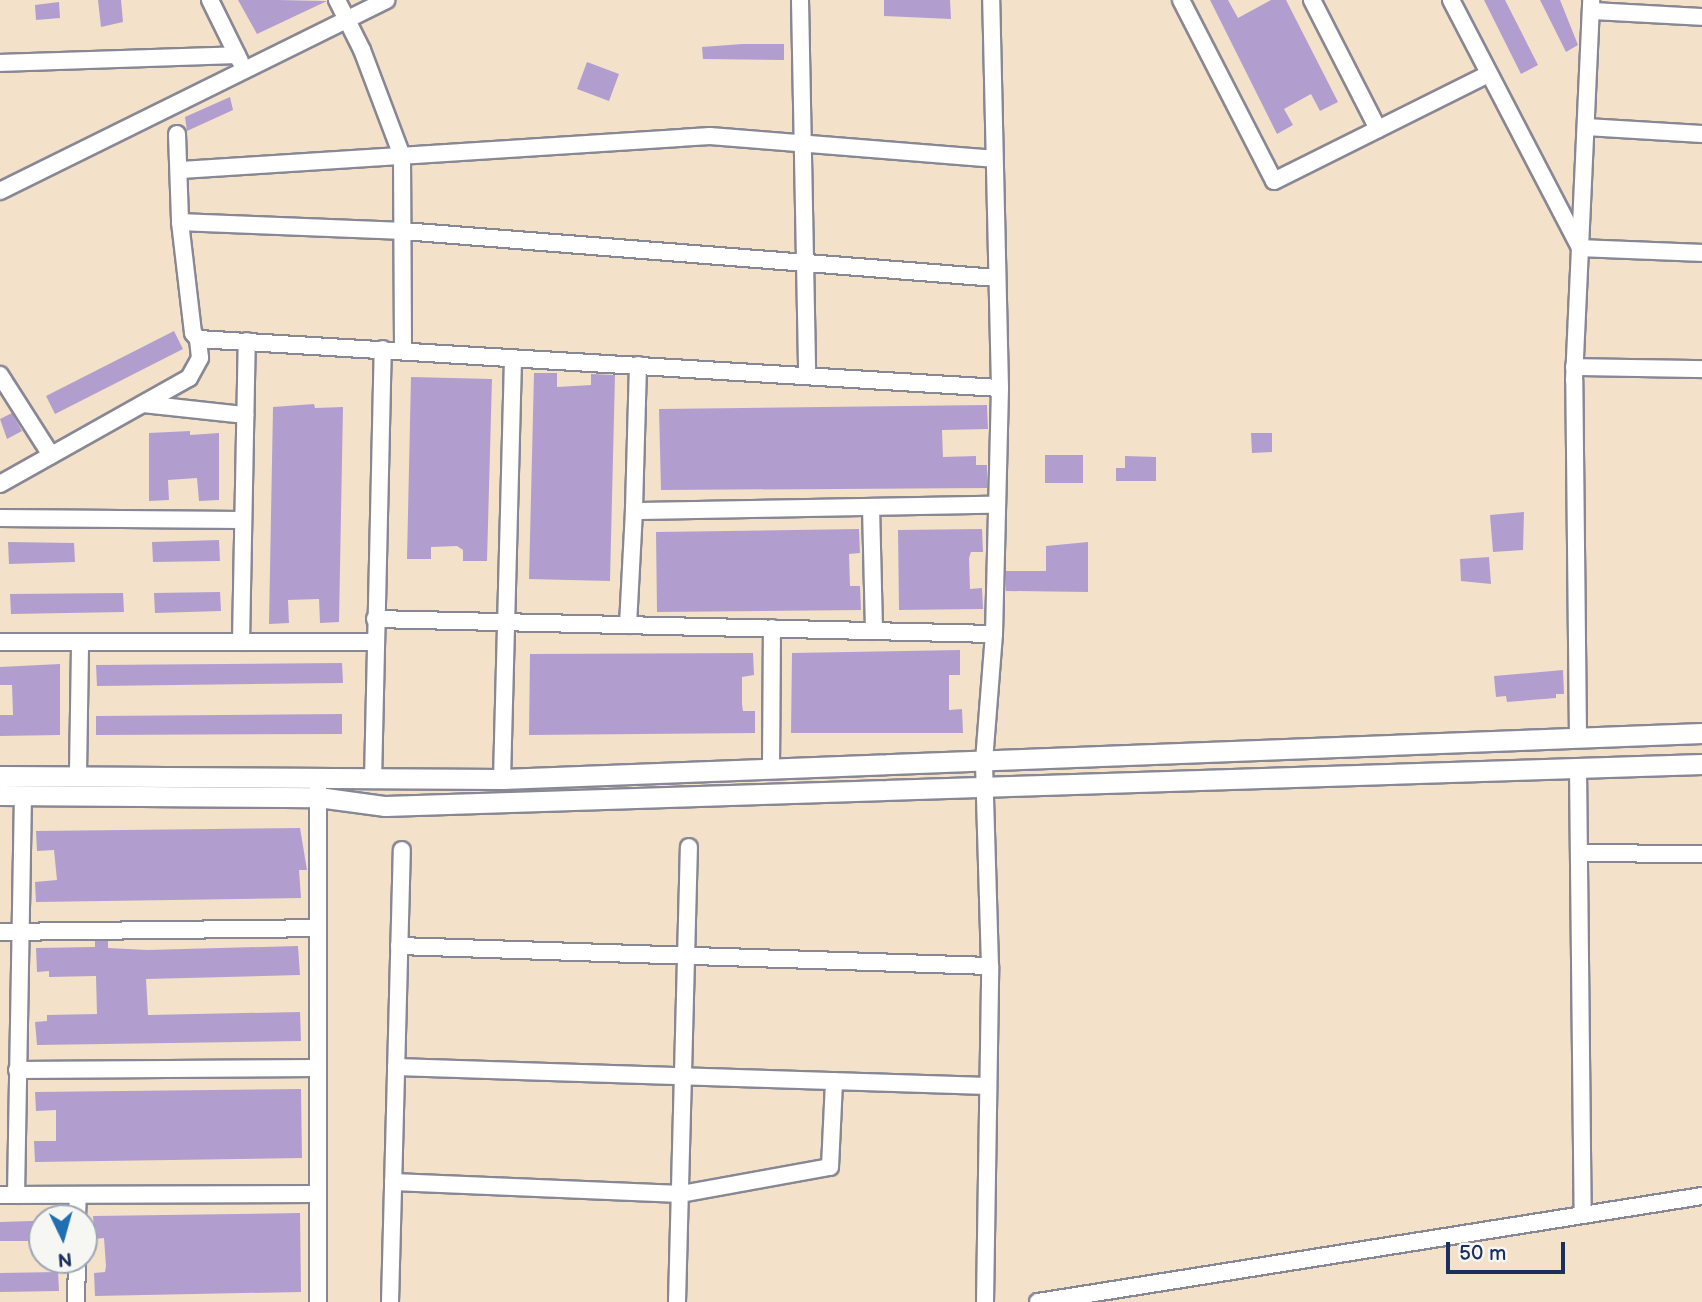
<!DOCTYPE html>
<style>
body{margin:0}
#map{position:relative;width:1702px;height:1302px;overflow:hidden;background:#f4e1ca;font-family:"Balsamiq Sans",sans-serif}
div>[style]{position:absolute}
.building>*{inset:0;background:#b19ecf}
.roads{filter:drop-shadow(2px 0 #888894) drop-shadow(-2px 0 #888894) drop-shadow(0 2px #888894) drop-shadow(0 -2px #888894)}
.minor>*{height:16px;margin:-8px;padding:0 8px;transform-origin:8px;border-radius:8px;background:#fff}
.tertiary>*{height:19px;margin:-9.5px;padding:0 9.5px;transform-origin:9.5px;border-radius:9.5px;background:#fff}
span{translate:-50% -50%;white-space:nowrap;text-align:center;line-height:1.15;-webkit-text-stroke:7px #f6f6f2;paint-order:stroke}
.north{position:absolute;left:28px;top:1204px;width:70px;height:70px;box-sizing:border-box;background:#f6f6f2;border:2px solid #9ea6b7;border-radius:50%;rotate:175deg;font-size:19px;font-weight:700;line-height:28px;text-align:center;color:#1b2f5e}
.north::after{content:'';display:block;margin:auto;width:24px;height:32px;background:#1f6fb2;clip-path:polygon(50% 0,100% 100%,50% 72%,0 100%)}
.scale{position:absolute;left:1446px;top:1242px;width:119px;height:32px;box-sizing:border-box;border:4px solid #1b2f5e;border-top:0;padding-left:9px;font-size:21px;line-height:24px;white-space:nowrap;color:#1b2f5e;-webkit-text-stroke:5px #f6f6f2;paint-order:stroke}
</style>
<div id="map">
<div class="building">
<div style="clip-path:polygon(98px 0,121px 0,123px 22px,101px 27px)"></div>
<div style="clip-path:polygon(238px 0,276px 0,263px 7px,276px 0,327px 1px,257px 34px)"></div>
<div style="clip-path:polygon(884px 0,950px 0,951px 19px,884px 16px)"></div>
<div style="clip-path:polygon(1210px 0,1228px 0,1238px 18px,1271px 0,1286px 0,1338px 102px,1320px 111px,1311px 94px,1284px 109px,1293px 125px,1277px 134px)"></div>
<div style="clip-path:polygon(1484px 0,1505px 0,1538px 65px,1521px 74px)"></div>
<div style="clip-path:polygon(1540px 0,1560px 0,1578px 45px,1566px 52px)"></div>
<div style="clip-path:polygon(59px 2px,60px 18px,36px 20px,35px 5px)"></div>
<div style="clip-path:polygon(742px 44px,784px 44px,784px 60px,703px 59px,702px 47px)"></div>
<div style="clip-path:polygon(587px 62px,619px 74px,609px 101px,577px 89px)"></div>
<div style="clip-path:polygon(230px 97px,233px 110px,187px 131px,185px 117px)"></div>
<div style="clip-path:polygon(174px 331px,183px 349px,55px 414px,46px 396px)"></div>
<div style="clip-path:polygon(534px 373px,557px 373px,557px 387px,591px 385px,591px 374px,615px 375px,610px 581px,529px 579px)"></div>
<div style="clip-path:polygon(411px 377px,492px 379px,487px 561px,463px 561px,463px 550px,457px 546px,431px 547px,431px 559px,407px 559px)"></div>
<div style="clip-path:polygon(314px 404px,315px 408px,343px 407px,339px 622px,320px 623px,319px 599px,288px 600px,289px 623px,269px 624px,273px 407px)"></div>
<div style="clip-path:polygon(987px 405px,988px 429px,942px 430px,943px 457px,976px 456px,976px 465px,987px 465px,987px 488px,661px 490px,659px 409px)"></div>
<div style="clip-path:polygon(12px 413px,22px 431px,7px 439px,0 419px)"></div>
<div style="clip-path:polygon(190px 431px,190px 435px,219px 433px,219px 500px,199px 501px,197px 478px,168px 480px,169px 500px,149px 501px,149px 433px)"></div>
<div style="clip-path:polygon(1251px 433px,1272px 433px,1272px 452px,1252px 453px)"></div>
<div style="clip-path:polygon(1045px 455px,1083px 455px,1083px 483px,1045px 483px)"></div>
<div style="clip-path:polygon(1125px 456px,1156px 457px,1156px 481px,1116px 481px,1116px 468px,1125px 468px)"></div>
<div style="clip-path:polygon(1524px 512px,1523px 550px,1493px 552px,1490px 515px)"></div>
<div style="clip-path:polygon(859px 529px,860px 553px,849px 554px,850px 586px,860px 586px,861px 610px,657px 612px,656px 532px)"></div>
<div style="clip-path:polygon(982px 529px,983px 552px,971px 552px,969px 558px,970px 589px,982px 588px,983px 609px,899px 610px,898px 530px)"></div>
<div style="clip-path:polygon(219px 540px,220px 561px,153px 562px,152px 542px)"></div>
<div style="clip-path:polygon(8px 542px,74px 543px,75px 562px,9px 564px)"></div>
<div style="clip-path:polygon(1088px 542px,1088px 592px,1006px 591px,1006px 571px,1046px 571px,1046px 546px)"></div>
<div style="clip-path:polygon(1489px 557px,1491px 584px,1461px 581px,1460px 559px)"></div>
<div style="clip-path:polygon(220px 592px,221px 611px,155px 613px,154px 593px)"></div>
<div style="clip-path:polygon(123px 593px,124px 612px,11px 614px,10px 594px)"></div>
<div style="clip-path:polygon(960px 650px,960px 675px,949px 675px,949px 710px,962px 709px,963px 733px,791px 733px,792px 653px)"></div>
<div style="clip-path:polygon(753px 653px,754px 675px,742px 677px,742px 704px,743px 711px,755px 711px,755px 733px,529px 735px,530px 654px)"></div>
<div style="clip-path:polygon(342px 663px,343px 683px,97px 686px,96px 665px)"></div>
<div style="clip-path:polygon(60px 664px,60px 735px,0 736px,0 715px,13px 715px,12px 685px,0 685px,0 667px)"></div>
<div style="clip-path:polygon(1563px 670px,1564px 694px,1556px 694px,1556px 698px,1507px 702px,1506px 696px,1496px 697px,1494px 676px)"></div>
<div style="clip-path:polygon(342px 714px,342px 734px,96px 735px,96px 716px)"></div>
<div style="clip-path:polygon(300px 828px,307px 870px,299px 870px,301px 898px,36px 902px,35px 882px,57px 880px,54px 850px,37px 851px,36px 831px)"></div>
<div style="clip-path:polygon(95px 941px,108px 941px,108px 948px,147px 950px,298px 946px,300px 975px,146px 979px,148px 1015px,300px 1012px,301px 1041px,37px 1045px,35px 1022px,47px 1021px,47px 1015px,97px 1014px,96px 976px,49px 977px,49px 971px,37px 972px,36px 948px,95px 947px)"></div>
<div style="clip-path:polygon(301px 1089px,302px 1158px,35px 1162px,34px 1141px,56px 1141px,56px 1110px,36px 1111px,35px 1092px)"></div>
<div style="clip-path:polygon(300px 1213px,301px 1292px,95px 1296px,94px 1273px,105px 1272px,106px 1266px,104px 1238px,95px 1239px,93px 1216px)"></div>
<div style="clip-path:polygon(32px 1221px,42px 1221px,42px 1241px,0 1241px,0 1222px)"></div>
<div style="clip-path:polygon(58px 1272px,59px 1291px,0 1292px,0 1273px)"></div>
</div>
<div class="roads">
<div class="minor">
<div style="left:210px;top:0;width:68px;rotate:63.8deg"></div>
<div style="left:337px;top:0;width:56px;rotate:63.4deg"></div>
<div style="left:362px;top:50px;width:113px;rotate:69.3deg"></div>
<div style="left:402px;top:156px;width:195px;rotate:89.7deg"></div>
<div style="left:800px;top:0;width:376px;rotate:88.9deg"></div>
<div style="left:1181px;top:0;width:203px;rotate:62.8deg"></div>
<div style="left:1274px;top:181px;width:240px;rotate:-26.5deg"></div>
<div style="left:1312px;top:0;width:145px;rotate:62.9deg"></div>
<div style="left:1451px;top:0;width:280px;rotate:62.5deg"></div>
<div style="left:1580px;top:248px;width:122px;rotate:2.3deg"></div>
<div style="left:1592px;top:11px;width:110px;rotate:3.1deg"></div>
<div style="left:0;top:63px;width:237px;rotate:-1.9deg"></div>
<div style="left:1586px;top:127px;width:116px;rotate:3.5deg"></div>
<div style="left:177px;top:134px;width:88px;rotate:88deg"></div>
<div style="left:180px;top:222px;width:112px;rotate:83.3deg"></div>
<div style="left:193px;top:333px;width:8px;rotate:50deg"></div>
<div style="left:198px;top:339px;width:803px;rotate:3.5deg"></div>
<div style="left:181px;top:170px;width:530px;rotate:-3.68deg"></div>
<div style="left:710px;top:136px;width:284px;rotate:4.6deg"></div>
<div style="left:0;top:191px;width:431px;rotate:-26.3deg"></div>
<div style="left:180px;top:222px;width:223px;rotate:2.3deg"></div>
<div style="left:403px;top:231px;width:595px;rotate:4.53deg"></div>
<div style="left:638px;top:365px;width:146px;rotate:91.6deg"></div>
<div style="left:634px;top:511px;width:361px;rotate:-1deg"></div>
<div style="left:1574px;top:367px;width:128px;rotate:0.9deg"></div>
<div style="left:0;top:375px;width:95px;rotate:57.5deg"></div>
<div style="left:143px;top:404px;width:103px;rotate:6.2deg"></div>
<div style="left:0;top:484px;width:217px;rotate:-29.3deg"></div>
<div style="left:189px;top:378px;width:23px;rotate:-61deg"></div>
<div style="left:200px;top:358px;width:19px;rotate:-96deg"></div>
<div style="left:871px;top:507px;width:124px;rotate:88.6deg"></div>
<div style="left:0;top:518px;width:242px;rotate:0.5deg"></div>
<div style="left:375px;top:619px;width:619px;rotate:1.39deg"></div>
<div style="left:628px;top:625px;width:114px;rotate:-87deg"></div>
<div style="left:0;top:642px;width:374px"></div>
<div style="left:241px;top:642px;width:301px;rotate:-88.9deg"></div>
<div style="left:1578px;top:737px;width:357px;rotate:-90.6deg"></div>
<div style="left:1574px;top:380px;width:380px;rotate:-87.4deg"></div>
<div style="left:1578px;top:768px;width:447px;rotate:89.4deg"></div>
<div style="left:771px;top:769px;width:141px;rotate:-89.6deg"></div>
<div style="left:78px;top:774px;width:132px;rotate:-89.1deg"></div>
<div style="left:502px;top:779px;width:421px;rotate:-88.5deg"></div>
<div style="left:373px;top:780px;width:431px;rotate:-88.7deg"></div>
<div style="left:1579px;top:853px;width:123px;rotate:0.5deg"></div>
<div style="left:0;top:932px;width:316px;rotate:-0.7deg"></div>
<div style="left:399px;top:946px;width:591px;rotate:1.94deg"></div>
<div style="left:396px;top:1067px;width:592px;rotate:1.84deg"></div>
<div style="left:17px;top:1070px;width:300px;rotate:-0.4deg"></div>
<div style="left:393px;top:1182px;width:288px;rotate:2.4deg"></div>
<div style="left:681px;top:1194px;width:151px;rotate:-10.3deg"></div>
<div style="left:830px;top:1167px;width:86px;rotate:-87.3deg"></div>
<div style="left:0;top:1195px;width:318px;rotate:-0.2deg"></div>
<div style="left:16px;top:1195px;width:400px;rotate:-89deg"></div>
<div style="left:77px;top:1218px;width:23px;rotate:-88deg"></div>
<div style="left:76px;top:1302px;width:42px;rotate:-88.6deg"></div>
<div style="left:318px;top:1302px;width:515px;rotate:-90deg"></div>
<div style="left:390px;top:1302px;width:452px;rotate:-88.5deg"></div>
<div style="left:677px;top:1302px;width:455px;rotate:-88.5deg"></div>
<div style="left:985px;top:1302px;width:336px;rotate:-89.1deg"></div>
<div style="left:990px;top:966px;width:205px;rotate:-91.7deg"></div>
<div style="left:984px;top:761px;width:127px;rotate:-85.5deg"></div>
<div style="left:994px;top:634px;width:246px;rotate:-88.6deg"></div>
<div style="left:1000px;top:388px;width:388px;rotate:-91.3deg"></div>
<div style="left:1038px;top:1302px;width:672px;rotate:-9.07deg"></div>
</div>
<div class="tertiary">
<div style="left:0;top:776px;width:502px;rotate:0.34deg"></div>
<div style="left:502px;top:779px;width:1201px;rotate:-2.2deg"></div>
<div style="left:0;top:795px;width:318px;rotate:0.4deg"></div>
<div style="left:318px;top:797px;width:68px;rotate:7.7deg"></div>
<div style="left:385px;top:806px;width:1318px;rotate:-1.83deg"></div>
</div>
</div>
<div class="north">N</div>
<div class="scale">50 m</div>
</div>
